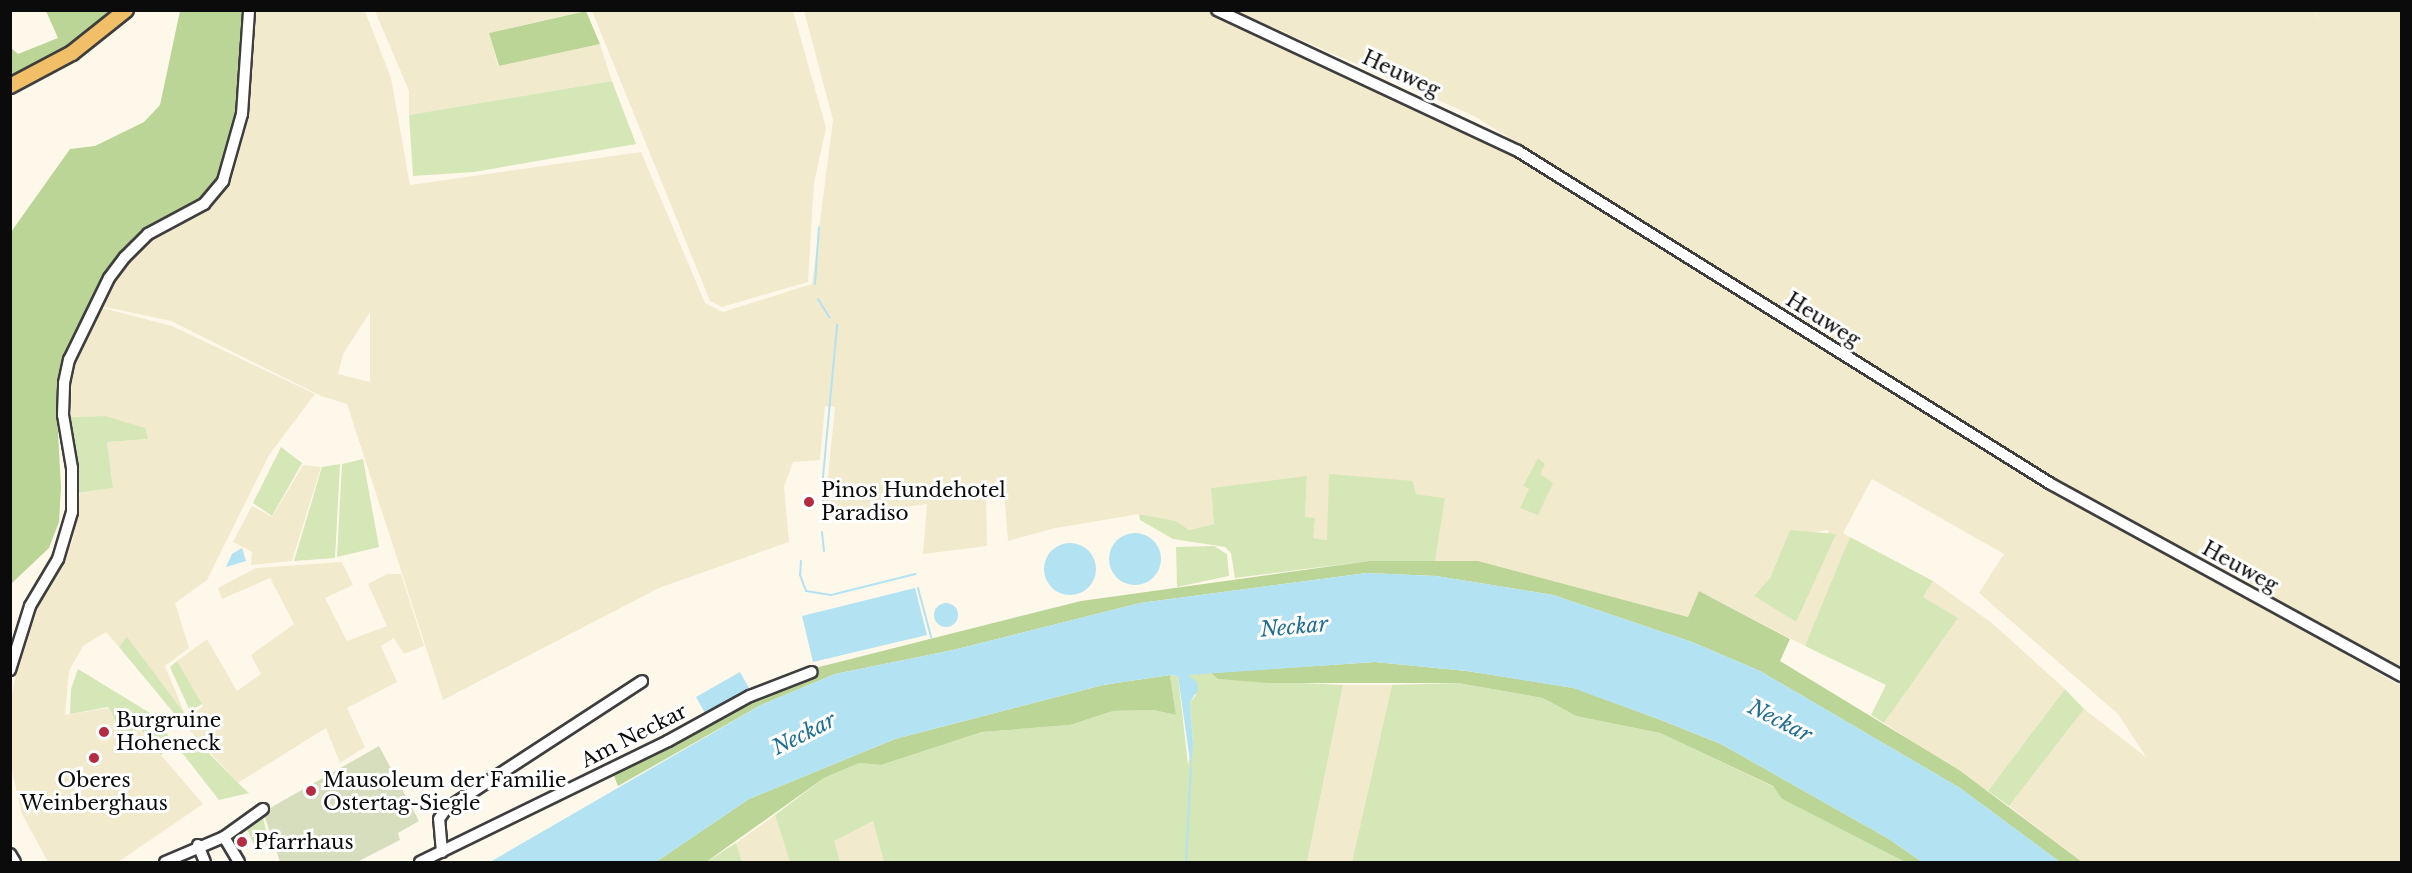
<!DOCTYPE html>
<style>
body{margin:0}
#map{position:relative;width:2412px;height:873px;overflow:hidden;background:#fef8eb;font-family:"Libre Baskerville",serif}
div>[style]{position:absolute}
.farmland>*{inset:0;background:#f2eacd}
.green>*{inset:0;background:#d5e6b7}
.forest>*{inset:0;background:#bbd597}
.cemetery>*{inset:0;background:#d7debe}
.water>*{inset:0;background:#b3e2f2}
.round{border-radius:50%}
.stream>*{height:2px;margin:-1px;padding:0 1px;transform-origin:1px;border-radius:1px;background:#b3e2f2}
.roads{filter:drop-shadow(2px 0 #3e3e3e) drop-shadow(-2px 0 #3e3e3e) drop-shadow(0 2px #3e3e3e) drop-shadow(0 -2px #3e3e3e)}
.minor>*{height:10px;margin:-5px;padding:0 5px;transform-origin:5px;border-radius:5px;background:#fff}
.major>*{height:14px;margin:-7px;padding:0 7px;transform-origin:7px;border-radius:7px;background:#f0bf68}
.dots>*{width:16px;height:16px;translate:-50% -50%;box-sizing:border-box;border:3px solid #fff;border-radius:50%}
span{translate:-50% -50%;white-space:nowrap;text-align:center;line-height:1.15;-webkit-text-stroke:6px #fff;paint-order:stroke}
.street-label{font-size:20px;color:#0b0b0b}
.poi-label{font-size:20px;color:#0b0b0b}
.left{translate:0 -50%;text-align:left}
.water-label{font-size:21px;color:#1d6f95;font-style:italic}
.frame{position:absolute;inset:0;border:12px solid #0b0b0b;pointer-events:none}
</style>
<div id="map">
<div class="farmland">
<div style="clip-path:polygon(2314px 10px,2321px 24px,2315px 11px,2401px 11px,2401px 670px,2051px 477px,1474px 116px,1236px 11px)"></div>
<div style="clip-path:polygon(evenodd,243px 11px,365px 11px,391px 78px,410px 185px,641px 152px,705px 303px,723px 312px,812px 284px,833px 120px,804px 11px,1209px 11px,1488px 136px,1968px 440px,2401px 686px,2401px 862px,2082px 862px,2009px 806px,2084px 709px,2146px 757px,2118px 714px,1979px 593px,2004px 554px,1872px 479px,1843px 533px,1850px 537px,1845px 557px,1805px 646px,1699px 591px,1688px 617px,1478px 561px,1435px 562px,1445px 498px,1416px 494px,1413px 481px,1328px 540px,1313px 538px,1305px 517px,1307px 477px,1211px 488px,1214px 524px,1189px 530px,1176px 521px,1139px 514px,1056px 528px,1008px 541px,1004px 491px,986px 495px,987px 546px,923px 554px,927px 504px,824px 518px,835px 407px,825px 406px,820px 460px,793px 462px,784px 487px,789px 542px,659px 588px,443px 700px,347px 404px,321px 396px,171px 321px,91px 304px,116px 264px,155px 223px,198px 204px,235px 132px,243px 11px,370px 312px,370px 382px,338px 374px,343px 354px,370px 312px,243px 11px,1538px 459px,1539px 474px,1529px 489px,1523px 486px,1538px 459px,243px 11px,1790px 530px,1806px 533px,1829px 530px,1796px 622px,1754px 596px,1770px 578px,1790px 530px)"></div>
<div style="clip-path:polygon(375px 11px,584px 11px,489px 33px,498px 66px,600px 44px,612px 81px,409px 115px,409px 91px)"></div>
<div style="clip-path:polygon(592px 11px,793px 11px,826px 128px,814px 183px,808px 282px,722px 307px,710px 301px)"></div>
<div style="clip-path:polygon(99px 307px,172px 326px,315px 394px,269px 455px,207px 580px,175px 603px,189px 648px,165px 666px,185px 714px,127px 638px,119px 647px,106px 632px,83px 646px,69px 671px,65px 715px,108px 708px,124px 738px,137px 727px,203px 804px,118px 862px,48px 862px,22px 814px,11px 767px,11px 700px,15px 678px,36px 607px,72px 543px,80px 493px,113px 488px,107px 442px,148px 439px,105px 416px,71px 417px,72px 374px)"></div>
<div style="clip-path:polygon(303px 465px,321px 467px,292px 561px,251px 565px,252px 552px,233px 542px,252px 506px,272px 517px)"></div>
<div style="clip-path:polygon(342px 562px,353px 585px,325px 598px,347px 641px,387px 626px,368px 584px,387px 574px,401px 574px,424px 646px,404px 654px,394px 638px,381px 646px,397px 682px,347px 708px,365px 747px,340px 763px,326px 728px,238px 783px,182px 722px,203px 706px,177px 661px,207px 639px,237px 691px,261px 674px,251px 655px,294px 624px,270px 578px,222px 599px,218px 588px,256px 568px)"></div>
<div style="clip-path:polygon(1933px 581px,1992px 623px,2065px 689px,1988px 791px,1884px 723px,1958px 618px,1923px 597px)"></div>
<div style="clip-path:polygon(1343px 685px,1392px 685px,1352px 862px,1307px 862px)"></div>
<div style="clip-path:polygon(775px 815px,790px 862px,742px 862px,736px 843px)"></div>
<div style="clip-path:polygon(873px 821px,884px 862px,840px 862px,833px 841px)"></div>
</div>
<div class="green">
<div style="clip-path:polygon(612px 81px,636px 144px,474px 172px,413px 176px,409px 115px)"></div>
<div style="clip-path:polygon(105px 416px,145px 428px,148px 439px,107px 442px,113px 488px,78px 493px,71px 417px)"></div>
<div style="clip-path:polygon(281px 447px,302px 463px,272px 516px,253px 503px)"></div>
<div style="clip-path:polygon(1538px 458px,1545px 464px,1540px 474px,1553px 483px,1538px 515px,1520px 508px,1529px 489px,1523px 486px)"></div>
<div style="clip-path:polygon(363px 459px,379px 547px,337px 557px,342px 464px)"></div>
<div style="clip-path:polygon(340px 464px,335px 558px,294px 561px,322px 467px)"></div>
<div style="clip-path:polygon(1329px 474px,1413px 481px,1416px 494px,1445px 498px,1435px 562px,1369px 561px,1235px 578px,1231px 553px,1225px 547px,1173px 539px,1140px 520px,1139px 514px,1176px 521px,1189px 530px,1214px 524px,1211px 488px,1307px 476px,1305px 517px,1315px 518px,1313px 538px,1327px 540px)"></div>
<div style="clip-path:polygon(1790px 530px,1836px 534px,1796px 622px,1754px 596px,1770px 578px)"></div>
<div style="clip-path:polygon(1850px 537px,1933px 581px,1923px 597px,1958px 618px,1884px 723px,1871px 715px,1886px 685px,1805px 646px)"></div>
<div style="clip-path:polygon(1214px 546px,1227px 554px,1229px 576px,1177px 587px,1176px 547px)"></div>
<div style="clip-path:polygon(127px 637px,185px 714px,178px 718px,119px 647px)"></div>
<div style="clip-path:polygon(177px 661px,202px 704px,190px 711px,170px 667px)"></div>
<div style="clip-path:polygon(78px 669px,155px 716px,174px 744px,161px 755px,138px 726px,124px 737px,108px 707px,70px 714px,71px 689px)"></div>
<div style="clip-path:polygon(1209px 673px,1218px 679px,1343px 685px,1307px 862px,884px 862px,873px 821px,834px 841px,840px 862px,790px 862px,775px 815px,824px 778px,859px 763px,881px 765px,982px 732px,1070px 725px,1113px 711px,1153px 710px,1176px 715px,1170px 675px,1178px 676px,1188px 765px,1193px 744px,1190px 702px,1196px 695px,1187px 675px)"></div>
<div style="clip-path:polygon(1458px 683px,1543px 698px,1576px 716px,1660px 733px,1774px 787px,1782px 799px,1905px 862px,1352px 862px,1392px 685px)"></div>
<div style="clip-path:polygon(2065px 689px,2084px 709px,2009px 806px,1988px 791px)"></div>
<div style="clip-path:polygon(194px 738px,238px 783px,249px 793px,219px 800px,176px 745px)"></div>
<div style="clip-path:polygon(262px 812px,269px 845px,256px 850px,247px 829px)"></div>
<div style="clip-path:polygon(736px 843px,742px 862px,706px 862px)"></div>
</div>
<div class="forest">
<div style="clip-path:polygon(46px 11px,114px 11px,60px 50px,11px 75px,11px 48px,18px 54px,58px 38px)"></div>
<div style="clip-path:polygon(180px 11px,243px 11px,235px 132px,222px 177px,198px 204px,155px 223px,116px 264px,76px 333px,64px 362px,56px 396px,61px 487px,59px 522px,49px 548px,11px 584px,11px 232px,70px 149px,95px 146px,144px 122px,160px 105px)"></div>
<div style="clip-path:polygon(586px 11px,600px 44px,499px 66px,489px 33px)"></div>
<div style="clip-path:polygon(1369px 561px,1478px 561px,1688px 617px,1699px 591px,1790px 639px,1780px 661px,1959px 770px,2082px 862px,2060px 862px,1960px 788px,1760px 671px,1692px 642px,1553px 595px,1436px 576px,1367px 573px,1140px 603px,953px 650px,835px 674px,761px 705px,618px 786px,612px 771px,642px 756px,638px 749px,753px 688px,811px 669px,1081px 601px)"></div>
<div style="clip-path:polygon(1375px 662px,1467px 671px,1574px 688px,1661px 720px,1721px 744px,1889px 839px,1922px 862px,1905px 862px,1782px 799px,1773px 786px,1660px 733px,1576px 716px,1543px 698px,1458px 683px,1268px 683px,1218px 679px,1210px 673px)"></div>
<div style="clip-path:polygon(1170px 675px,1176px 715px,1153px 710px,1113px 711px,1070px 725px,982px 732px,881px 765px,859px 763px,824px 778px,706px 862px,656px 862px,749px 799px,895px 739px,1103px 685px)"></div>
</div>
<div class="cemetery">
<div style="clip-path:polygon(379px 746px,419px 821px,398px 833px,400px 840px,357px 862px,280px 862px,263px 812px)"></div>
</div>
<div class="water">
<div class="round" style="left:1109px;top:533px;width:52px;height:52px"></div>
<div class="round" style="left:1044px;top:543px;width:52px;height:52px"></div>
<div style="clip-path:polygon(242px 548px,246px 561px,226px 567px,232px 554px)"></div>
<div style="clip-path:polygon(1367px 573px,1436px 576px,1553px 595px,1692px 642px,1760px 671px,1960px 788px,2060px 862px,1922px 862px,1889px 839px,1721px 744px,1661px 720px,1573px 688px,1467px 671px,1375px 662px,1188px 675px,1197px 682px,1198px 690px,1190px 702px,1193px 744px,1191px 768px,1178px 676px,1170px 675px,1103px 685px,895px 739px,749px 799px,656px 862px,490px 862px,761px 705px,835px 674px,953px 650px,1140px 603px)"></div>
<div style="clip-path:polygon(915px 588px,927px 635px,813px 662px,802px 616px)"></div>
<div class="round" style="left:934px;top:603px;width:24px;height:24px"></div>
<div style="clip-path:polygon(740px 672px,749px 688px,705px 713px,696px 697px)"></div>
</div>
<div class="stream">
<div style="left:815px;top:284px;width:57px;rotate:-86deg"></div>
<div style="left:818px;top:299px;width:22px;rotate:58deg"></div>
<div style="left:823px;top:522px;width:45px;rotate:-90deg"></div>
<div style="left:823px;top:477px;width:153px;rotate:-84.7deg"></div>
<div style="left:822px;top:532px;width:19px;rotate:84deg"></div>
<div style="left:801px;top:561px;width:14px;rotate:94deg"></div>
<div style="left:800px;top:575px;width:17px;rotate:69deg"></div>
<div style="left:806px;top:591px;width:25px;rotate:9deg"></div>
<div style="left:831px;top:595px;width:87px;rotate:-14deg"></div>
<div style="left:918px;top:588px;width:51px;rotate:75.1deg"></div>
<div style="left:1186px;top:862px;width:95px;rotate:-87deg"></div>
</div>
<div class="roads">
<div class="minor">
<div style="left:1217px;top:10px;width:332px;rotate:25.1deg"></div>
<div style="left:1518px;top:151px;width:628px;rotate:32deg"></div>
<div style="left:2051px;top:484px;width:400px;rotate:28.7deg"></div>
<div style="left:10px;top:670px;width:67px;rotate:-72.6deg"></div>
<div style="left:30px;top:606px;width:55px;rotate:-59.2deg"></div>
<div style="left:58px;top:559px;width:49px;rotate:-73.4deg"></div>
<div style="left:72px;top:512px;width:44px;rotate:-90deg"></div>
<div style="left:72px;top:468px;width:54px;rotate:-99.6deg"></div>
<div style="left:63px;top:415px;width:32px;rotate:-88deg"></div>
<div style="left:64px;top:383px;width:24px;rotate:-78deg"></div>
<div style="left:69px;top:360px;width:91px;rotate:-64deg"></div>
<div style="left:109px;top:278px;width:26px;rotate:-53deg"></div>
<div style="left:125px;top:257px;width:33px;rotate:-45deg"></div>
<div style="left:148px;top:234px;width:64px;rotate:-28.2deg"></div>
<div style="left:204px;top:204px;width:30px;rotate:-50deg"></div>
<div style="left:223px;top:181px;width:70px;rotate:-74.2deg"></div>
<div style="left:242px;top:114px;width:104px;rotate:-86.1deg"></div>
<div style="left:224px;top:837px;width:29px;rotate:59deg"></div>
<div style="left:198px;top:845px;width:18px;rotate:68deg"></div>
<div style="left:442px;top:852px;width:33px;rotate:-95deg"></div>
<div style="left:439px;top:819px;width:12px;rotate:-55deg"></div>
<div style="left:446px;top:809px;width:234px;rotate:-33.1deg"></div>
<div style="left:10px;top:854px;width:9px;rotate:58deg"></div>
<div style="left:165px;top:862px;width:64px;rotate:-23deg"></div>
<div style="left:224px;top:837px;width:48px;rotate:-35.7deg"></div>
<div style="left:420px;top:862px;width:276px;rotate:-26deg"></div>
<div style="left:668px;top:741px;width:94px;rotate:-28.8deg"></div>
<div style="left:750px;top:696px;width:66px;rotate:-21.2deg"></div>
</div>
<div class="major">
<div style="left:10px;top:86px;width:70px;rotate:-28deg"></div>
<div style="left:72px;top:53px;width:69px;rotate:-38.5deg"></div>
</div>
</div>
<div class="dots">
<div style="left:809px;top:502px;background:#b32c42"></div>
<div style="left:104px;top:732px;background:#b32c42"></div>
<div style="left:94px;top:758px;background:#b32c42"></div>
<div style="left:311px;top:791px;background:#b32c42"></div>
<div style="left:242px;top:842px;background:#b32c42"></div>
</div>
<div class="street-label">
<span style="left:1401px;top:74px;rotate:25deg">Heuweg</span>
<span style="left:1823px;top:320px;rotate:32deg">Heuweg</span>
<span style="left:2240px;top:567px;rotate:29deg">Heuweg</span>
<span style="left:634px;top:736px;rotate:-27deg">Am Neckar</span>
</div>
<div class="poi-label">
<span class="left" style="left:821px;top:502px">Pinos Hundehotel<br>Paradiso</span>
<span class="left" style="left:116px;top:732px">Burgruine<br>Hoheneck</span>
<span style="left:94px;top:792px">Oberes<br>Weinberghaus</span>
<span class="left" style="left:323px;top:792px">Mausoleum der Familie<br>Ostertag-Siegle</span>
<span class="left" style="left:254px;top:842px">Pfarrhaus</span>
</div>
<div class="water-label">
<span style="left:1294px;top:627px;rotate:-5deg">Neckar</span>
<span style="left:1780px;top:721px;rotate:27deg">Neckar</span>
<span style="left:804px;top:734px;rotate:-27deg">Neckar</span>
</div>
<div class="frame"></div>
</div>
